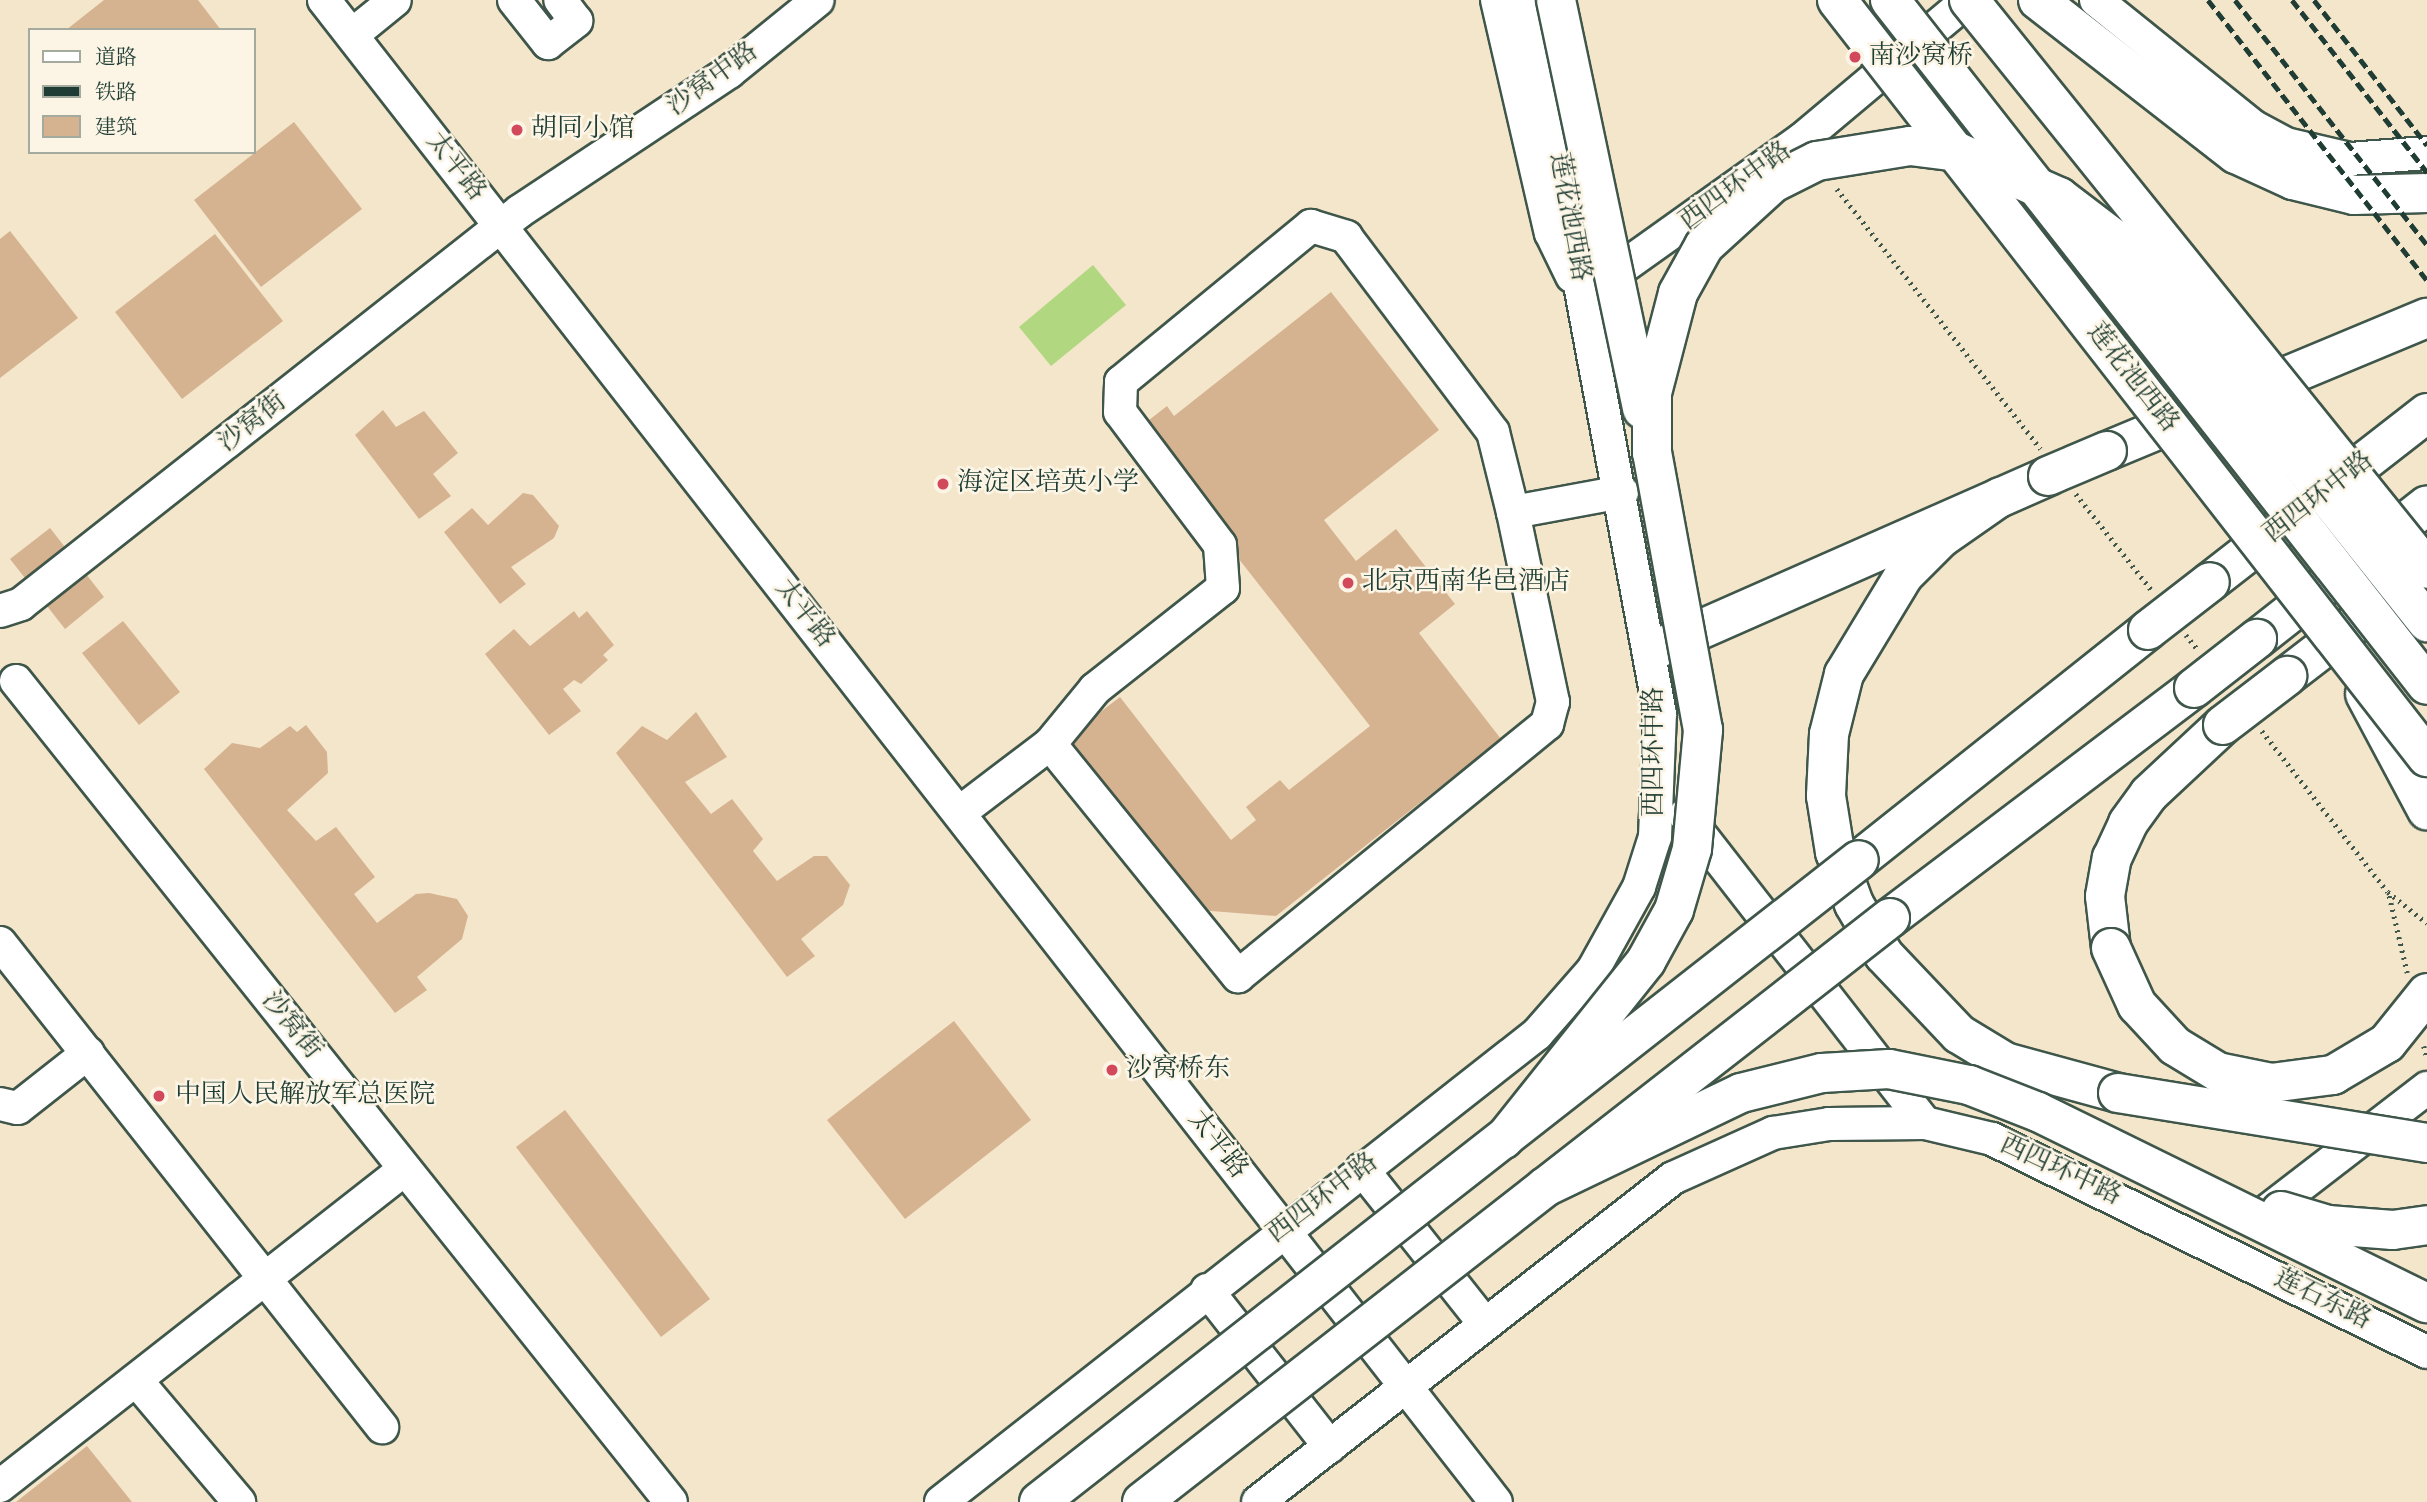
<!DOCTYPE html>
<meta charset="utf-8">
<style>
body{margin:0}
#map{position:relative;width:2427px;height:1502px;overflow:hidden;background:#f4e6ca;font-family:"Sorts Mill Goudy","Noto Serif SC",serif}
div>[style]{position:absolute}
.green>*{inset:0;background:#b1d780}
.building>*{inset:0;background:#d6b390}
.path>*{height:4.5px;margin-top:-2.25px;transform-origin:0;background:repeating-linear-gradient(90deg,#3f564a 0 2px,transparent 0 7px)}
.roads{filter:drop-shadow(2px 0 #3f564a) drop-shadow(-2px 0 #3f564a) drop-shadow(0 2px #3f564a) drop-shadow(0 -2px #3f564a)}
.minor>*{height:32px;margin:-16px;padding:0 16px;transform-origin:16px;border-radius:16px;background:#fff}
.highway>*{height:38px;margin:-19px;padding:0 19px;transform-origin:19px;border-radius:19px;background:#fff}
.rail>*{height:5px;margin-top:-2.5px;transform-origin:0;background:repeating-linear-gradient(90deg,#1f3d34 0 10px,transparent 0 15px)}
.bridges{filter:drop-shadow(2px 0 #3f564a) drop-shadow(-2px 0 #3f564a) drop-shadow(0 2px #3f564a) drop-shadow(0 -2px #3f564a)}
.highway-bridge>*{height:38px;margin:-19px;padding:0 19px;transform-origin:19px;border-radius:19px;background:#fff}
.dots>*{width:19px;height:19px;translate:-50% -50%;box-sizing:border-box;border:4px solid #fcf5e5;border-radius:50%}
span{translate:-50% -50%;white-space:nowrap;text-align:center;line-height:1.15;-webkit-text-stroke:5px #fcf5e5;paint-order:stroke}
.poi-label{font-size:26px;color:#1f3d34}
.left{translate:0 -50%;text-align:left}
.street-label{font-size:26px;color:#1f3d34}
.legend{position:absolute;left:28px;top:28px;width:228px;height:126px;box-sizing:border-box;background:#fcf5e5;border:2px solid #a4ab9e;margin:0;padding:9px 12px;list-style:none;font-size:21px;color:#1f3d34}
.legend li{display:flex;align-items:center;gap:14px;height:35px}
.legend b{width:35px;border:2px solid #a4ab9e}
</style>
<div id="map">
<div class="green">
<div style="clip-path:polygon(1093px 265px,1126px 305px,1051px 366px,1019px 327px)"></div>
</div>
<div class="building">
<div style="clip-path:polygon(104px 0,198px 0,221px 30px,66px 30px)"></div>
<div style="clip-path:polygon(294px 122px,362px 209px,261px 287px,194px 200px)"></div>
<div style="clip-path:polygon(10px 231px,78px 318px,0 378px,0 239px)"></div>
<div style="clip-path:polygon(215px 234px,283px 321px,182px 399px,115px 312px)"></div>
<div style="clip-path:polygon(1331px 292px,1439px 430px,1324px 520px,1356px 561px,1396px 529px,1455px 604px,1419px 633px,1501px 739px,1276px 916px,1198px 910px,1065px 739px,1120px 697px,1231px 840px,1256px 820px,1246px 807px,1280px 780px,1289px 790px,1370px 726px,1151px 447px,1163px 438px,1149px 420px,1167px 406px,1174px 416px)"></div>
<div style="clip-path:polygon(383px 410px,396px 427px,424px 411px,458px 453px,433px 474px,451px 496px,419px 519px,355px 435px)"></div>
<div style="clip-path:polygon(523px 493px,533px 495px,559px 526px,554px 538px,511px 567px,526px 584px,500px 604px,444px 532px,472px 508px,488px 525px)"></div>
<div style="clip-path:polygon(50px 528px,104px 597px,65px 629px,10px 559px)"></div>
<div style="clip-path:polygon(574px 611px,579px 618px,587px 611px,614px 645px,603px 655px,608px 660px,581px 684px,574px 680px,563px 689px,581px 711px,549px 735px,485px 654px,514px 629px,530px 646px)"></div>
<div style="clip-path:polygon(123px 621px,180px 692px,139px 725px,82px 653px)"></div>
<div style="clip-path:polygon(696px 712px,727px 757px,685px 782px,711px 814px,732px 799px,763px 839px,753px 851px,777px 881px,814px 856px,827px 856px,850px 885px,843px 905px,801px 939px,815px 956px,787px 977px,616px 753px,642px 726px,667px 740px)"></div>
<div style="clip-path:polygon(306px 725px,327px 752px,328px 773px,287px 810px,316px 841px,336px 827px,375px 877px,354px 894px,377px 923px,416px 894px,429px 893px,457px 899px,468px 916px,462px 939px,417px 977px,427px 990px,395px 1013px,204px 769px,232px 743px,260px 748px,290px 726px,297px 732px)"></div>
<div style="clip-path:polygon(954px 1021px,1031px 1120px,905px 1219px,827px 1120px)"></div>
<div style="clip-path:polygon(565px 1110px,710px 1299px,661px 1337px,516px 1147px)"></div>
<div style="clip-path:polygon(87px 1446px,132px 1502px,16px 1502px)"></div>
</div>
<div class="path">
<div style="left:1837px;top:189px;width:330px;rotate:51.9deg"></div>
<div style="left:2076px;top:494px;width:125px;rotate:51.8deg"></div>
<div style="left:2186px;top:635px;width:19px;rotate:51deg"></div>
<div style="left:2262px;top:731px;width:204px;rotate:52deg"></div>
<div style="left:2407px;top:973px;width:83px;rotate:-103.2deg"></div>
<div style="left:2388px;top:892px;width:50px;rotate:38.5deg"></div>
<div style="left:2424px;top:1046px;width:12px;rotate:76deg"></div>
</div>
<div class="roads">
<div class="minor">
<div style="left:324px;top:0;width:1905px;rotate:52.04deg"></div>
<div style="left:514px;top:0;width:55px;rotate:51.7deg"></div>
<div style="left:548px;top:43px;width:36px;rotate:-38deg"></div>
<div style="left:576px;top:21px;width:26px;rotate:-127deg"></div>
<div style="left:1497px;top:0;width:239px;rotate:77deg"></div>
<div style="left:1551px;top:233px;width:48px;rotate:64deg"></div>
<div style="left:2096px;top:0;width:203px;rotate:38.8deg"></div>
<div style="left:2254px;top:127px;width:36px;rotate:28deg"></div>
<div style="left:2286px;top:144px;width:66px;rotate:13.2deg"></div>
<div style="left:2350px;top:159px;width:77px;rotate:-4.5deg"></div>
<div style="left:352px;top:35px;width:55px;rotate:-39.1deg"></div>
<div style="left:1595px;top:287px;width:252px;rotate:-35.5deg"></div>
<div style="left:1800px;top:141px;width:219px;rotate:-40deg"></div>
<div style="left:0;top:611px;width:22px;rotate:-18deg"></div>
<div style="left:21px;top:604px;width:635px;rotate:-38.22deg"></div>
<div style="left:520px;top:211px;width:251px;rotate:-33.6deg"></div>
<div style="left:729px;top:72px;width:114px;rotate:-39deg"></div>
<div style="left:16px;top:681px;width:1050px;rotate:51.42deg"></div>
<div style="left:1050px;top:744px;width:71px;rotate:-50.7deg"></div>
<div style="left:1095px;top:689px;width:163px;rotate:-38.3deg"></div>
<div style="left:1223px;top:588px;width:43px;rotate:-94deg"></div>
<div style="left:1220px;top:545px;width:166px;rotate:-126.9deg"></div>
<div style="left:1120px;top:412px;width:30px;rotate:-88deg"></div>
<div style="left:1121px;top:382px;width:246px;rotate:-39.4deg"></div>
<div style="left:1311px;top:226px;width:37px;rotate:17deg"></div>
<div style="left:1346px;top:237px;width:244px;rotate:53deg"></div>
<div style="left:1493px;top:432px;width:82px;rotate:76deg"></div>
<div style="left:959px;top:813px;width:114px;rotate:-37.2deg"></div>
<div style="left:1050px;top:744px;width:299px;rotate:51deg"></div>
<div style="left:1238px;top:976px;width:399px;rotate:-39.2deg"></div>
<div style="left:1547px;top:724px;width:23px;rotate:-75deg"></div>
<div style="left:1553px;top:702px;width:194px;rotate:-101.9deg"></div>
<div style="left:1513px;top:512px;width:111px;rotate:-10.4deg"></div>
<div style="left:1685px;top:815px;width:390px;rotate:52.1deg"></div>
<div style="left:0;top:943px;width:617px;rotate:51.72deg"></div>
<div style="left:0;top:1104px;width:18px;rotate:13deg"></div>
<div style="left:18px;top:1108px;width:89px;rotate:-38.2deg"></div>
<div style="left:1362px;top:1169px;width:196px;rotate:51.6deg"></div>
<div style="left:2257px;top:1219px;width:215px;rotate:-37.6deg"></div>
<div style="left:1207px;top:1290px;width:199px;rotate:51.9deg"></div>
<div style="left:136px;top:1380px;width:160px;rotate:49.8deg"></div>
<div style="left:0;top:1486px;width:514px;rotate:-38.05deg"></div>
<div style="left:941px;top:1502px;width:758px;rotate:-38.14deg"></div>
<div style="left:1537px;top:1034px;width:85px;rotate:-48.8deg"></div>
<div style="left:1593px;top:970px;width:95px;rotate:-61deg"></div>
<div style="left:1639px;top:887px;width:52px;rotate:-72.3deg"></div>
<div style="left:1655px;top:837px;width:123px;rotate:-87.7deg"></div>
<div style="left:1660px;top:714px;width:726px;rotate:-100.55deg"></div>
<div style="left:1258px;top:1502px;width:526px;rotate:-37.98deg"></div>
<div style="left:1673px;top:1178px;width:110px;rotate:-24.2deg"></div>
<div style="left:1773px;top:1133px;width:57px;rotate:-9.1deg"></div>
<div style="left:1829px;top:1124px;width:96px;rotate:-0.6deg"></div>
<div style="left:1925px;top:1123px;width:69px;rotate:13.4deg"></div>
<div style="left:1992px;top:1139px;width:484px;rotate:26.1deg"></div>
</div>
<div class="highway">
<div style="left:2038px;top:0;width:251px;rotate:37.9deg"></div>
<div style="left:2236px;top:154px;width:63px;rotate:24.5deg"></div>
<div style="left:2293px;top:180px;width:63px;rotate:13.8deg"></div>
<div style="left:2354px;top:195px;width:73px;rotate:-1.6deg"></div>
<div style="left:2107px;top:451px;width:347px;rotate:-22.6deg"></div>
<div style="left:2000px;top:497px;width:72px;rotate:145.2deg"></div>
<div style="left:1941px;top:538px;width:52px;rotate:135deg"></div>
<div style="left:1904px;top:575px;width:116px;rotate:121.2deg"></div>
<div style="left:1844px;top:674px;width:62px;rotate:104deg"></div>
<div style="left:1829px;top:734px;width:62px;rotate:92.8deg"></div>
<div style="left:1826px;top:796px;width:57px;rotate:80.9deg"></div>
<div style="left:1835px;top:852px;width:55px;rotate:69.9deg"></div>
<div style="left:1854px;top:904px;width:59px;rotate:59.5deg"></div>
<div style="left:1884px;top:955px;width:109px;rotate:46.5deg"></div>
<div style="left:1959px;top:1034px;width:54px;rotate:31.3deg"></div>
<div style="left:2005px;top:1062px;width:117px;rotate:15.3deg"></div>
<div style="left:2210px;top:582px;width:275px;rotate:-37.9deg"></div>
<div style="left:2257px;top:639px;width:216px;rotate:-38.2deg"></div>
<div style="left:1652px;top:651px;width:433px;rotate:-23.8deg"></div>
<div style="left:2287px;top:676px;width:138px;rotate:-37.6deg"></div>
<div style="left:2365px;top:694px;width:132px;rotate:61.9deg"></div>
<div style="left:1859px;top:860px;width:369px;rotate:-38.5deg"></div>
<div style="left:1890px;top:918px;width:381px;rotate:-37.1deg"></div>
<div style="left:2111px;top:948px;width:52px;rotate:-96.6deg"></div>
<div style="left:2105px;top:896px;width:39px;rotate:-80deg"></div>
<div style="left:2112px;top:858px;width:38px;rotate:-65deg"></div>
<div style="left:2128px;top:823px;width:36px;rotate:-54deg"></div>
<div style="left:2149px;top:794px;width:101px;rotate:-43deg"></div>
</div>
</div>
<div class="rail">
<div style="left:2208px;top:0;width:355px;rotate:52deg"></div>
<div style="left:2235px;top:0;width:311px;rotate:51.9deg"></div>
<div style="left:2292px;top:0;width:219px;rotate:51.9deg"></div>
<div style="left:2314px;top:0;width:184px;rotate:52.1deg"></div>
</div>
<div class="bridges">
<div class="highway-bridge">
<div style="left:1556px;top:0;width:418px;rotate:78.1deg"></div>
<div style="left:1837px;top:0;width:960px;rotate:52.07deg"></div>
<div style="left:1890px;top:0;width:870px;rotate:51.91deg"></div>
<div style="left:1969px;top:0;width:730px;rotate:51.17deg"></div>
<div style="left:2048px;top:476px;width:64px;rotate:-23deg"></div>
<div style="left:2148px;top:630px;width:78px;rotate:-37.7deg"></div>
<div style="left:2194px;top:688px;width:80px;rotate:-37.9deg"></div>
<div style="left:2223px;top:725px;width:81px;rotate:-37.4deg"></div>
<div style="left:2111px;top:948px;width:63px;rotate:65.5deg"></div>
<div style="left:2137px;top:1005px;width:56px;rotate:47.2deg"></div>
<div style="left:2175px;top:1046px;width:50px;rotate:31.2deg"></div>
<div style="left:2218px;top:1072px;width:54px;rotate:11.7deg"></div>
<div style="left:2271px;top:1083px;width:63px;rotate:-7.4deg"></div>
<div style="left:2333px;top:1075px;width:63px;rotate:-30.7deg"></div>
<div style="left:2387px;top:1043px;width:64px;rotate:-51.3deg"></div>
<div style="left:2118px;top:1093px;width:313px;rotate:9.2deg"></div>
<div style="left:1504px;top:1139px;width:228px;rotate:-51.4deg"></div>
<div style="left:1646px;top:961px;width:58px;rotate:-61.2deg"></div>
<div style="left:1674px;top:910px;width:64px;rotate:-73.6deg"></div>
<div style="left:1692px;top:849px;width:120px;rotate:-84.7deg"></div>
<div style="left:1703px;top:730px;width:282px;rotate:-100.4deg"></div>
<div style="left:1652px;top:453px;width:60px;rotate:-90deg"></div>
<div style="left:1652px;top:393px;width:103px;rotate:-75.4deg"></div>
<div style="left:1678px;top:293px;width:54px;rotate:-61deg"></div>
<div style="left:1704px;top:246px;width:93px;rotate:-42.4deg"></div>
<div style="left:1773px;top:183px;width:49px;rotate:-26.6deg"></div>
<div style="left:1817px;top:161px;width:94px;rotate:-9.2deg"></div>
<div style="left:1910px;top:146px;width:48px;rotate:7.1deg"></div>
<div style="left:1958px;top:152px;width:111px;rotate:24deg"></div>
<div style="left:2059px;top:197px;width:68px;rotate:37.2deg"></div>
<div style="left:2113px;top:238px;width:103px;rotate:47.8deg"></div>
<div style="left:2182px;top:314px;width:394px;rotate:51.5deg"></div>
<div style="left:1545px;top:1187px;width:217px;rotate:-25.6deg"></div>
<div style="left:1741px;top:1093px;width:83px;rotate:-13.9deg"></div>
<div style="left:1822px;top:1073px;width:67px;rotate:-3.4deg"></div>
<div style="left:1889px;top:1069px;width:82px;rotate:11.3deg"></div>
<div style="left:1969px;top:1085px;width:74px;rotate:21.4deg"></div>
<div style="left:2038px;top:1112px;width:433px;rotate:26.2deg"></div>
<div style="left:2281px;top:1211px;width:49px;rotate:16.6deg"></div>
<div style="left:2328px;top:1225px;width:65px;rotate:4.4deg"></div>
<div style="left:2393px;top:1230px;width:34px;rotate:-8deg"></div>
<div style="left:1039px;top:1502px;width:1041px;rotate:-38.06deg"></div>
<div style="left:1142px;top:1502px;width:949px;rotate:-37.98deg"></div>
</div>
</div>
<div class="dots">
<div style="left:1855px;top:57px;background:#d1495b"></div>
<div style="left:517px;top:130px;background:#d1495b"></div>
<div style="left:943px;top:484px;background:#d1495b"></div>
<div style="left:1348px;top:583px;background:#d1495b"></div>
<div style="left:1112px;top:1070px;background:#d1495b"></div>
<div style="left:159px;top:1096px;background:#d1495b"></div>
</div>
<div class="poi-label">
<span class="left" style="left:1869px;top:57px">南沙窝桥</span>
<span class="left" style="left:531px;top:130px">胡同小馆</span>
<span class="left" style="left:957px;top:484px">海淀区培英小学</span>
<span class="left" style="left:1362px;top:583px">北京西南华邑酒店</span>
<span class="left" style="left:1126px;top:1070px">沙窝桥东</span>
<span class="left" style="left:175px;top:1096px">中国人民解放军总医院</span>
</div>
<div class="street-label">
<span style="left:713px;top:80px;rotate:-36deg">沙窝中路</span>
<span style="left:455px;top:167px;rotate:52deg">太平路</span>
<span style="left:1736px;top:187px;rotate:-36deg">西四环中路</span>
<span style="left:1569px;top:217px;rotate:80deg">莲花池西路</span>
<span style="left:2132px;top:378px;rotate:52deg">莲花池西路</span>
<span style="left:253px;top:423px;rotate:-38deg">沙窝街</span>
<span style="left:2319px;top:498px;rotate:-38deg">西四环中路</span>
<span style="left:804px;top:614px;rotate:52deg">太平路</span>
<span style="left:1655px;top:752px;rotate:-90deg">西四环中路</span>
<span style="left:291px;top:1026px;rotate:51deg">沙窝街</span>
<span style="left:1217px;top:1145px;rotate:52deg">太平路</span>
<span style="left:2060px;top:1171px;rotate:25deg">西四环中路</span>
<span style="left:1323px;top:1199px;rotate:-37deg">西四环中路</span>
<span style="left:2322px;top:1300px;rotate:26deg">莲石东路</span>
</div>
<ul class="legend">
<li><b style="height:9px;background:#fff"></b>道路</li>
<li><b style="height:9px;background:#1f3d34"></b>铁路</li>
<li><b style="height:19px;background:#d6b390"></b>建筑</li>
</ul>
</div>
